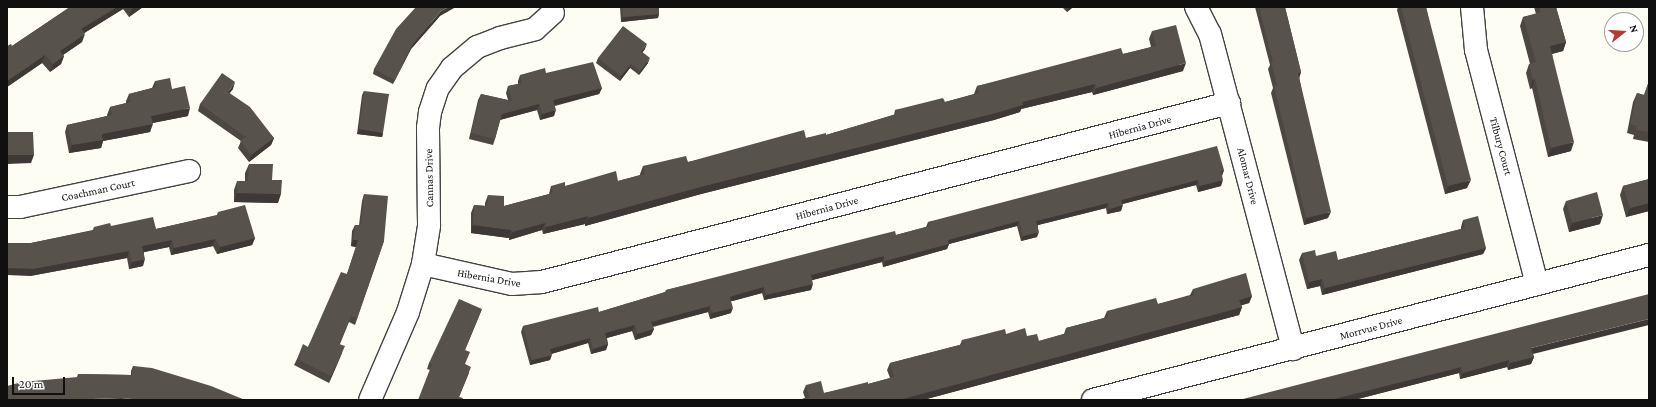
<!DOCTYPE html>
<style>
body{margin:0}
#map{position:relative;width:1656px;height:407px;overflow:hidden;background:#fefdf4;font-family:"Crimson Pro",serif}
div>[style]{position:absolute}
.roads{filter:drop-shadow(1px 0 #434343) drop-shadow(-1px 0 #434343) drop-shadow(0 1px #434343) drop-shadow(0 -1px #434343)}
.minor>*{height:22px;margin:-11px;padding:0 11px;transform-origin:11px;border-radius:11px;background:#fff}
.wall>*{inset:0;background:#4c4742}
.shaded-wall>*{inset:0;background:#3e3936}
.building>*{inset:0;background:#58524d}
span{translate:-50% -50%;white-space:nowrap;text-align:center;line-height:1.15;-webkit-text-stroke:4px #fff;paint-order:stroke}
.street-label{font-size:11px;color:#101010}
.frame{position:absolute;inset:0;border:8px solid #101010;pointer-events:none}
.north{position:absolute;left:1604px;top:12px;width:40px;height:40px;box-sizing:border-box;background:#fff;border:1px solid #9f9f9f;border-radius:50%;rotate:73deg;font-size:11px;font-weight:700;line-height:16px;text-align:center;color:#101010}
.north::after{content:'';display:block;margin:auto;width:14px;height:18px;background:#b43a33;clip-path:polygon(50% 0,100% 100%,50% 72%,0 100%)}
.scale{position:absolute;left:12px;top:377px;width:53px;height:18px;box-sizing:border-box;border:2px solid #101010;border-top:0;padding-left:5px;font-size:12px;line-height:14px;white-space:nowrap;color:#101010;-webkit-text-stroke:3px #fff;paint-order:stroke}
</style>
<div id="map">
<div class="roads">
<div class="minor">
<div style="left:1196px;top:7px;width:30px;rotate:63deg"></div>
<div style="left:1210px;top:34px;width:326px;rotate:75.2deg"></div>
<div style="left:1472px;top:7px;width:43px;rotate:84.7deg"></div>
<div style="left:1476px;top:50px;width:242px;rotate:75.4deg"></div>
<div style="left:7px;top:207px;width:13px"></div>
<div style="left:20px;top:207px;width:173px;rotate:-12deg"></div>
<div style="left:423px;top:264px;width:91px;rotate:12.7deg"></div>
<div style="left:512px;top:284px;width:30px;rotate:-4deg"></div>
<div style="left:542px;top:282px;width:710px;rotate:-14.6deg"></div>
<div style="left:370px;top:400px;width:96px;rotate:-66.6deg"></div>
<div style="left:408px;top:312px;width:50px;rotate:-72.6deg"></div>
<div style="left:423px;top:264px;width:39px;rotate:-81deg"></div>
<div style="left:429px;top:225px;width:97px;rotate:-90.6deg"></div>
<div style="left:428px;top:128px;width:16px;rotate:-83deg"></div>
<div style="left:430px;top:112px;width:25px;rotate:-72deg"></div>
<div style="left:438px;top:88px;width:24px;rotate:-55deg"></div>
<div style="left:452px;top:68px;width:33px;rotate:-40deg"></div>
<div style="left:477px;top:47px;width:25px;rotate:-21deg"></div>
<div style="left:500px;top:38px;width:36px;rotate:-14deg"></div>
<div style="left:535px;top:29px;width:24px;rotate:-42deg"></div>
<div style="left:1093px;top:400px;width:575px;rotate:-14.62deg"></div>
</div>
</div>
<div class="wall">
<div style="clip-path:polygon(70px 7px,143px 7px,129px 17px,123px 9px,84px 33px,82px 42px,63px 55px,64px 56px,61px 64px,50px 72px,42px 63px,7px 87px,7px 46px,12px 46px)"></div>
<div style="clip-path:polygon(620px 7px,659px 7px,658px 18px,621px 22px)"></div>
<div style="clip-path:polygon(1062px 7px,1073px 7px,1067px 12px)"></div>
<div style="clip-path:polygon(1255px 7px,1285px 7px,1301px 72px,1299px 77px,1328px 218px,1304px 225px,1271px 93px,1273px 88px,1268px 69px,1270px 65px)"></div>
<div style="clip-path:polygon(1398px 7px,1426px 7px,1467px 188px,1445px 194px,1397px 10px)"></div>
<div style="clip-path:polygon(1534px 7px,1556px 7px,1566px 42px,1563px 51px,1552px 54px,1571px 151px,1548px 157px,1532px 88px,1530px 89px,1526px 73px,1529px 64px,1530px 64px,1520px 26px,1523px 17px,1536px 14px)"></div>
<div style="clip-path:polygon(440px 16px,411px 49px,393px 84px,373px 74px,374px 69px)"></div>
<div style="clip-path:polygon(1152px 31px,1183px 71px,1093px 95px,1092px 92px,1021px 109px,1020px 112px,994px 120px,701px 194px,585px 226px,585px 224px,543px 234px,542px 230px,509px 240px,509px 238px,471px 233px,471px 213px,474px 205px,485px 206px,485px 203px,488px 195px,504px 206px,549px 194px,551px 186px,565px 186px,618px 181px,640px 175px,640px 174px,643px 166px,688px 162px,806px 138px,826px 135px,894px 115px,895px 110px,945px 102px,974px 94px,977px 86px,1123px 54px,1151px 47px,1149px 39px)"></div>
<div style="clip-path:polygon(645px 49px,642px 52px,648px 63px,639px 75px,630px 68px,620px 81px,596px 63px,598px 58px)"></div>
<div style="clip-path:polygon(546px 73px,602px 88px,599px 94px,555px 106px,554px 116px,540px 120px,537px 110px,500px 120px,495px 139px,493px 145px,469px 139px,478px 100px,481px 94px,508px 100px,506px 93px,508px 86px,518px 84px,518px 81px,520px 75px)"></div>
<div style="clip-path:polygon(155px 81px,172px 89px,188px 116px,152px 123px,150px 132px,103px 141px,101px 148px,69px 153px,65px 132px,67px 125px,107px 116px,107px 115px,110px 107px,126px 103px,126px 101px,129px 94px,152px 88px)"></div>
<div style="clip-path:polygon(1649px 81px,1649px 142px,1633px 139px,1634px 135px,1627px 133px,1633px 102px,1637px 93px,1644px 95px)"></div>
<div style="clip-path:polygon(233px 89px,229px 93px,274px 138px,271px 145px,249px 162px,238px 148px,241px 141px,198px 111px,200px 104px)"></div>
<div style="clip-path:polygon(364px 91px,383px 133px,382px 137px,357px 134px,362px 95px)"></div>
<div style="clip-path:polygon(249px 164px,272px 180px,278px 203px,234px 202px,234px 190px,237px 181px,245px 181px,245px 173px)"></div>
<div style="clip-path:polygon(1224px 170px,1222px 175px,1221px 186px,1198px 192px,1196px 185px,1122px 204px,1121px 211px,1107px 214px,1106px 208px,1038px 225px,1037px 237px,1021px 241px,1017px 226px,949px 244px,947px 249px,883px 267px,882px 262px,812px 280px,811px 290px,764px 300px,762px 293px,733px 301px,731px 301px,731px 313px,710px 319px,708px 312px,653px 327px,654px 329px,651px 335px,635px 340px,632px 331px,607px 338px,608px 344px,606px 350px,591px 354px,588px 343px,551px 354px,550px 360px,530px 365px,521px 332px,523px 326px,599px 312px,665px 292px,666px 290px,896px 235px,926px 227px,928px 222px)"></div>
<div style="clip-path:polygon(1649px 179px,1649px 211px,1626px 217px,1620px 195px,1623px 186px)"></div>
<div style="clip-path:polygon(364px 194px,384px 241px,355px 325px,349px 322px,340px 344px,342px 353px,329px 383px,294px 365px,297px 359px,308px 347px,347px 274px,356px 247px,351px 246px,352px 231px,355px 225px,359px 225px,362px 201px)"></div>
<div style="clip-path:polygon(1566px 201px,1600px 224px,1569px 232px,1563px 209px)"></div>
<div style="clip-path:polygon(218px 212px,255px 238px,252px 245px,217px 254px,213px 246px,171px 255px,169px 247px,144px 252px,143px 266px,129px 269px,127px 258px,30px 276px,31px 243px,93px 230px,94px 227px,111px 226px,156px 229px,217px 215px)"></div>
<div style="clip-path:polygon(1463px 220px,1486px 248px,1483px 254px,1322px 295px,1320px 286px,1307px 289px,1299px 260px,1302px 253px,1338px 260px,1461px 229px,1461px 227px)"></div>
<div style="clip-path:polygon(1193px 289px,1252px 296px,1249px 303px,1241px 305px,1242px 307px,1239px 315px,923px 400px,799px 400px,805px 398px,803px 392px,806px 385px,824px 393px,868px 384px,890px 378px,887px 370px,890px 363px,960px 345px,962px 340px,1006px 334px,1027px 336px,1039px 341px,1064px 334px,1066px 328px,1104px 318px,1107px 311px,1158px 304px,1190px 295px)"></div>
<div style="clip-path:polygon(482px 309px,465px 350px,465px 364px,469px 373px,459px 397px,462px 400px,430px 370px,427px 369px,429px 363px)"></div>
<div style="clip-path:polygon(1533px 354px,1534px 357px,1531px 364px,1508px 370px,1507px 367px,1460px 379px,1459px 373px,1354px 400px,1239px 400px)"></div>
<div style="clip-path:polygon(133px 366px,245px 400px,77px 377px,78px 374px,131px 375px,131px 371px)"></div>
</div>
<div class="shaded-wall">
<div style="clip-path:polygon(117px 7px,124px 7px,123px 9px,78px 37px,81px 29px)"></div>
<div style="clip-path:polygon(135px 7px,143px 7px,129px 17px,132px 9px)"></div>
<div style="clip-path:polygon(449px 7px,456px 7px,440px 16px,411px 49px,393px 84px,412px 45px,441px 11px)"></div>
<div style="clip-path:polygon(1069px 7px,1073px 7px,1067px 12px)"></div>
<div style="clip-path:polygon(659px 14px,658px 18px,621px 22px,623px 17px)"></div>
<div style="clip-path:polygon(85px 34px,82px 42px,57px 59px,60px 51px)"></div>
<div style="clip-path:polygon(1566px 42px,1563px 51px,1547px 55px,1550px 46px)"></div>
<div style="clip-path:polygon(647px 44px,645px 49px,640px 56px,641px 51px)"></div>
<div style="clip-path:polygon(45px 55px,42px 63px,7px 87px,7px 81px)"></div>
<div style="clip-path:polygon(64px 56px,61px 64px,50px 72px,53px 64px)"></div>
<div style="clip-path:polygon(650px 58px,648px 63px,639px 75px,640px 71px)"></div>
<div style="clip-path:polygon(1186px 63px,1183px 71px,1093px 95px,1096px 88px)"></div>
<div style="clip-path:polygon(631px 64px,630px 68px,620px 81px,621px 76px)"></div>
<div style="clip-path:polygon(1301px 72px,1299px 79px,1298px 73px)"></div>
<div style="clip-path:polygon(1535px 79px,1532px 88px,1530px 89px,1533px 80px)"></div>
<div style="clip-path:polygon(235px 82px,233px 89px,225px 99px,228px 92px)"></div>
<div style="clip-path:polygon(1095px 84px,1092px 92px,1021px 109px,1020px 112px,994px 120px,701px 194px,585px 226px,588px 218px,704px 186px,1022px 102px)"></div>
<div style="clip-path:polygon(602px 88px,599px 94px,551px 106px,553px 100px)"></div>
<div style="clip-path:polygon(539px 104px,537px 110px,499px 120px,502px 114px)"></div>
<div style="clip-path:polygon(190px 108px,188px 116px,148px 124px,151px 116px)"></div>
<div style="clip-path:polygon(556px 110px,554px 116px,540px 120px,542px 114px)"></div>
<div style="clip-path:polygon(153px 124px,150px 132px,103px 141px,101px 148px,69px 153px,72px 145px,102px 134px)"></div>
<div style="clip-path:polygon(359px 129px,383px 133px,382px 137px,357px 134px)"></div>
<div style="clip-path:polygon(274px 138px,271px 145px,249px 162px,251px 155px)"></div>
<div style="clip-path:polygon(1574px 142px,1571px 151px,1548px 157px,1551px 148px)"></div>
<div style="clip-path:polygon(7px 155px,34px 155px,31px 163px,7px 164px)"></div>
<div style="clip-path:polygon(1224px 170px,1222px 176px,1221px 171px)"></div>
<div style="clip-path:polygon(1198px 180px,1196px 185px,1119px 205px,1121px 200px)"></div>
<div style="clip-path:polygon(1223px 180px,1221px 186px,1198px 192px,1200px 186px)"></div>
<div style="clip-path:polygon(1471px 180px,1467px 188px,1445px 194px,1448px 186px)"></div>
<div style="clip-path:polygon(237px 193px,281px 194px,278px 203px,234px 202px)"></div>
<div style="clip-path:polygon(1108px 203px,1106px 208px,1034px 226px,1036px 221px)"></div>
<div style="clip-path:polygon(1649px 203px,1649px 211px,1626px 217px,1630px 208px)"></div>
<div style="clip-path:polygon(1123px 205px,1121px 211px,1107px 214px,1109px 209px)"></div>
<div style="clip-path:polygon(1331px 212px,1328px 218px,1304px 225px,1306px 218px)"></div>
<div style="clip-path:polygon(1603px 215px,1600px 224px,1569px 232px,1572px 223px)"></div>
<div style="clip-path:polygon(588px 216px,585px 224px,543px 234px,546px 227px)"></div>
<div style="clip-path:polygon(1019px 221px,1017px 226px,949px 244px,947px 249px,883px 267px,885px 261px,948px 240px)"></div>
<div style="clip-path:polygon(545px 223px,542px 230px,509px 240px,512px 232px)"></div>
<div style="clip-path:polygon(473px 225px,511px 230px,509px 238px,471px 233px)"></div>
<div style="clip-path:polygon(1039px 232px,1037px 237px,1021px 241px,1023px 236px)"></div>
<div style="clip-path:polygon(255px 238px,252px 245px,217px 254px,220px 247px)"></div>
<div style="clip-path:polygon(215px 239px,213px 246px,171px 255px,174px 248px)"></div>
<div style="clip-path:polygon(172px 240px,169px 247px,140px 253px,142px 246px)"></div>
<div style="clip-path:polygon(353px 240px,358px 240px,356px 247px,351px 246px)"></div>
<div style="clip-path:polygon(1486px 248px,1483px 254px,1322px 295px,1325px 288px)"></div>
<div style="clip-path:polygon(129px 251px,127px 258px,30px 276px,7px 275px,7px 268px)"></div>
<div style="clip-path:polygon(884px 256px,882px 262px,809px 281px,811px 275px)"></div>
<div style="clip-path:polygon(145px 259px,143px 266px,129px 269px,132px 262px)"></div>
<div style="clip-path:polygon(1322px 279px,1320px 286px,1307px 289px,1309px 282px)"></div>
<div style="clip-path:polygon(813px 284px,811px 290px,764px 300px,766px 295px)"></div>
<div style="clip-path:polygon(764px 287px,762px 293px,728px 302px,730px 297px)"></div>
<div style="clip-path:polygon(1252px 296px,1249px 303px,1237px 307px,1239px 300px)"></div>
<div style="clip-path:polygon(710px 306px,708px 312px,649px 327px,651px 322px)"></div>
<div style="clip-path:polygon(1242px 307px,1239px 315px,923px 400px,899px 400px)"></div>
<div style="clip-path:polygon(733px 308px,731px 313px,710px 319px,712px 313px)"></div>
<div style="clip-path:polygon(1649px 319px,1649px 325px,1529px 355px,1531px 348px)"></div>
<div style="clip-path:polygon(635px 325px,632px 331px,603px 339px,605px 333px)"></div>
<div style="clip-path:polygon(654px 329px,651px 335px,635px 340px,637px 334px)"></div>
<div style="clip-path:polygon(590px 338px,588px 343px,548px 355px,550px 349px)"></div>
<div style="clip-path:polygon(608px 344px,606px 350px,591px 354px,593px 349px)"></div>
<div style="clip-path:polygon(345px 346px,342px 353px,329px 383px,331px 376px)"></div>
<div style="clip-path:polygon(552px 355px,550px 360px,530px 365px,532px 360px)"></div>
<div style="clip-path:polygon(1534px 357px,1531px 364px,1508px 370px,1510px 363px)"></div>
<div style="clip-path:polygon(1509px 360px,1507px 367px,1460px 379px,1463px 373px)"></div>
<div style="clip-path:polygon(1461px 367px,1459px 373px,1354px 400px,1330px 400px)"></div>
<div style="clip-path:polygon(121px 398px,143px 400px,64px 400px)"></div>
</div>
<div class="building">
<div style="clip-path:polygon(70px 7px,117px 7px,81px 29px,85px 34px,60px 51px,64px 56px,53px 64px,45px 55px,7px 81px,7px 46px,11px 44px,12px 46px)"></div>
<div style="clip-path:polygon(416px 7px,449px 7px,441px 11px,412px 45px,395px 80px,374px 69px,396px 29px)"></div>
<div style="clip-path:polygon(622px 7px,659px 7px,659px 14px,623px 17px)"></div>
<div style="clip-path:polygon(1259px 7px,1285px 7px,1301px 72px,1298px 73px,1331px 212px,1306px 218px,1274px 86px,1277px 85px,1271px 62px,1273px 62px)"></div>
<div style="clip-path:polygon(1401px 7px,1426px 7px,1471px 180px,1448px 186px)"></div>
<div style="clip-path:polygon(1539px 7px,1556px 7px,1566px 42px,1550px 46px,1574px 142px,1551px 148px,1535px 79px,1533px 80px,1529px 64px,1536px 62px,1523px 17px,1541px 12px)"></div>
<div style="clip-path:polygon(1176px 25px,1186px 63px,1096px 88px,1095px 84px,1022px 102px,1023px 105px,996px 113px,704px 186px,588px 218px,588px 216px,546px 227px,545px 223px,512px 232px,511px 230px,473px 225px,474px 205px,487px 206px,488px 195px,504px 196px,504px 206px,553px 193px,551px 186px,565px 182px,565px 186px,616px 171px,618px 181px,645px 174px,643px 166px,686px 156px,688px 162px,804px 130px,806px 138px,826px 133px,826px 135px,896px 114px,895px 110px,943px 98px,945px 102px,979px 93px,977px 86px,1121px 48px,1123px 54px,1156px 46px,1152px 31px)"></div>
<div style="clip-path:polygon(623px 26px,647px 44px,641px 51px,650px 58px,640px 71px,631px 64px,621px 76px,598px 58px)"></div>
<div style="clip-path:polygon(593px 62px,602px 88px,553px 100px,556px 110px,542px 114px,539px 104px,502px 114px,495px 139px,471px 133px,481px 94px,512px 101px,508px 86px,522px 83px,520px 75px,545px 68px,546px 73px)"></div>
<div style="clip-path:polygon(222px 73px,235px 82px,228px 92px,250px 107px,274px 138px,251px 155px,240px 141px,246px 137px,200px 104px)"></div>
<div style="clip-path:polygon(170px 78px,172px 89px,185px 86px,190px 108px,151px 116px,153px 124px,102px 134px,103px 140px,72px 145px,67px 125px,112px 115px,110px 107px,131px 102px,129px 94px,156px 87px,155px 81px)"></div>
<div style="clip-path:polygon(1649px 81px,1649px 132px,1636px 130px,1637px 126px,1630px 124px,1637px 93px,1644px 95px)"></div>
<div style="clip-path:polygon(364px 91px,389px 94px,383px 133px,359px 129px)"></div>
<div style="clip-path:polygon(7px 132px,33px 132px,34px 155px,7px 155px)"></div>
<div style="clip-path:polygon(1217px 146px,1224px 170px,1221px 171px,1223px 180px,1200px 186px,1198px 180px,1121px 200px,1123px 205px,1109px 209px,1108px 203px,1036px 221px,1039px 232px,1023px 236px,1019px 221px,948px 240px,949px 244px,885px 261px,884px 256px,811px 275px,813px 284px,766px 295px,764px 287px,735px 295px,730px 297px,733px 308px,712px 313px,710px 306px,651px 322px,654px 329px,637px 334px,635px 325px,605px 333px,608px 344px,593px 349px,590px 338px,550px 349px,552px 355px,532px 360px,523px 326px,598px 307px,599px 312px,666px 292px,666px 290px,863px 239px,895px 231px,896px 235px,929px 226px,928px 222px)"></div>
<div style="clip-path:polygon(249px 164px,273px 164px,272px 180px,282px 180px,281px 194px,237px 193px,237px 181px,248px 181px)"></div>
<div style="clip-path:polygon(1649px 179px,1649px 203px,1630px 208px,1623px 186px)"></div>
<div style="clip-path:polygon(1597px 192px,1603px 215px,1572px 223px,1566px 201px)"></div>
<div style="clip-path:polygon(364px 194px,388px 196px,384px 241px,357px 318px,351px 316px,339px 344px,345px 346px,331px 376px,297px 359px,303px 344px,308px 347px,341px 272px,347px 274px,358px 240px,353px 240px,355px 225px,361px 225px)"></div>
<div style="clip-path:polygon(245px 205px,255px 238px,220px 247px,215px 239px,174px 248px,172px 240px,142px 246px,145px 259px,132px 262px,129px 251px,33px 269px,7px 268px,7px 243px,31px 243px,95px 230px,94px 227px,110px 223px,111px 226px,153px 217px,156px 229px,219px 215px,218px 212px)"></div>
<div style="clip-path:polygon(1478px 216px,1486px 248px,1325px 288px,1322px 279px,1309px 282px,1302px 253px,1315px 250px,1316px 256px,1336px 251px,1338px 260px,1465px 228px,1463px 220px)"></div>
<div style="clip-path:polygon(1246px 273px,1252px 296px,1239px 300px,1242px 307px,899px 400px,799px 400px,809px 397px,806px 385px,821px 381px,824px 393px,868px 382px,868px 384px,894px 377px,890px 363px,963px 344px,962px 340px,1005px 329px,1006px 334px,1025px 328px,1027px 336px,1037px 334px,1039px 341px,1067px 333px,1066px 328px,1108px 317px,1107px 311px,1156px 298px,1158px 304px,1194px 295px,1193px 289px)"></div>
<div style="clip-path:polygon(1649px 294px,1649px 319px,1531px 348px,1534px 357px,1510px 363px,1509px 360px,1463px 373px,1461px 367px,1330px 400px,1239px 400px)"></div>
<div style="clip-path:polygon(459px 299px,482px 309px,465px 350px,470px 352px,465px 364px,471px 367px,459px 397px,463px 398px,462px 400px,418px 400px,432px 364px,429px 363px)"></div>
<div style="clip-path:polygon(133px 366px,152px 368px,211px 386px,245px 400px,143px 400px,121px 398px,64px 400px,7px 400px,7px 386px,22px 382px,78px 377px,78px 374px,132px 375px)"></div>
</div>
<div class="street-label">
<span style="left:1140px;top:127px;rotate:-15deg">Hibernia Drive</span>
<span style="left:1501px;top:146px;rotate:75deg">Tilbury Court</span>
<span style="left:1248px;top:176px;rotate:76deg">Alomar Drive</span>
<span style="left:429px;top:178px;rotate:-91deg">Cannas Drive</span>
<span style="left:98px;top:190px;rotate:-12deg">Coachman Court</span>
<span style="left:827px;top:208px;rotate:-15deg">Hibernia Drive</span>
<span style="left:489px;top:278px;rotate:10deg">Hibernia Drive</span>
<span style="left:1371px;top:328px;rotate:-15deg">Morrvue Drive</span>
</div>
<div class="frame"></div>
<div class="north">N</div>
<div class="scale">20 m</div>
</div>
